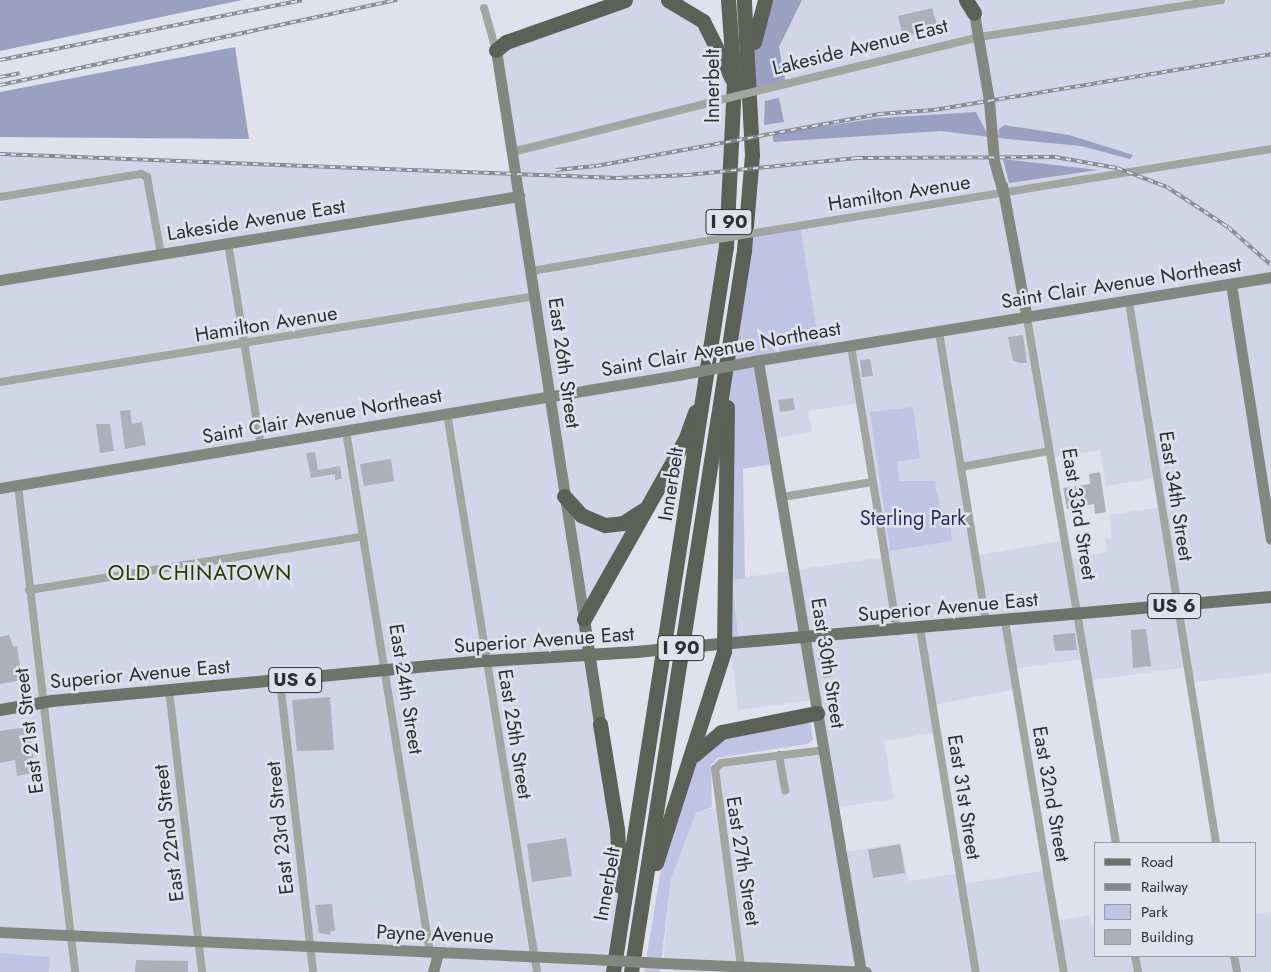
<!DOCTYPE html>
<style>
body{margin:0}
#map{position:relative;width:1271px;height:972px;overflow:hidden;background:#dfe1ed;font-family:Jost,sans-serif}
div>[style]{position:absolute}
.built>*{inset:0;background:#d2d5e8}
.green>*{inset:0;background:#c0c4e4}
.forest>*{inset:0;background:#9aa0c2}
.building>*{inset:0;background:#adafbb}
.street>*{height:8px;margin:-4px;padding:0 4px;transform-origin:4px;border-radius:4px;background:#a3a5a0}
.secondary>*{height:11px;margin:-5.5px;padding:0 5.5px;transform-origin:5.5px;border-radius:5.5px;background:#848780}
.primary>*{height:12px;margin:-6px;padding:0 6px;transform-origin:6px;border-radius:6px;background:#6f7269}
.highway>*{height:15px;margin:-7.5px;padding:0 7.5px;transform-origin:7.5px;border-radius:7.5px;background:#5c6056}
.rail>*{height:4px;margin-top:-2px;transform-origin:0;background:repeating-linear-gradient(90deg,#dfe1ed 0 5.5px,#86878f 0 11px);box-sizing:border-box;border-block:1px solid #86878f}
.street-bridge>*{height:8px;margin:-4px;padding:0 4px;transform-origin:4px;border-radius:4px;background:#a3a5a0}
.secondary-bridge>*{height:11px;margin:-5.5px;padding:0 5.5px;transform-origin:5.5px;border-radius:5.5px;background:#848780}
.primary-bridge>*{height:12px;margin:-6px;padding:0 6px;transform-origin:6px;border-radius:6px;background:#6f7269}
span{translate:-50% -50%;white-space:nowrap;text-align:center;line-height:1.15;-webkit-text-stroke:5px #dfe1ed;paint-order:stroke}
.shield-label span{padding:1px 4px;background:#dfe1ed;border:1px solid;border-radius:4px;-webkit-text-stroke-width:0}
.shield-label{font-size:19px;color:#2f2f34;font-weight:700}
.street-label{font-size:20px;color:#2f2f34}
.park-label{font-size:20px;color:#2a2d5b}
.neighbourhood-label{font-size:21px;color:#293901;letter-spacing:1px}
.legend{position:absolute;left:1094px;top:842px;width:162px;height:115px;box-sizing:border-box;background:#dfe1ed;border:1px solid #999aa3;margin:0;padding:6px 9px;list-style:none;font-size:15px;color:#2f2f34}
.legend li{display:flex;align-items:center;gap:10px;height:25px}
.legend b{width:25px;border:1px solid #999aa3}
</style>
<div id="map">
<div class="built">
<div style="clip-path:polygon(625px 0,668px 0,684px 6px,734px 83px,731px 190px,696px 408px,584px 619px,620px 881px,613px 972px,0 972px,0 154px,516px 175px,496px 50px)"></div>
<div style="clip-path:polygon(evenodd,802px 0,1271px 0,1271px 673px,1190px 683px,1187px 667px,1088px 681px,1084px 659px,1013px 669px,1017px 689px,933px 705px,937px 732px,884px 741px,894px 799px,833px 808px,840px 853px,901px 843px,908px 881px,960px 873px,962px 884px,1047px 870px,1056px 921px,1089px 915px,1095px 935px,1095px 956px,1255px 956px,1255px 914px,1271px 912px,1271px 972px,673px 972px,675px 964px,663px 963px,671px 879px,691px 812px,718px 808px,714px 774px,721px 763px,823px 750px,814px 700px,738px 710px,730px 643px,739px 641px,732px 579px,885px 557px,860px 403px,808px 411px,812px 432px,772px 439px,746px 234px,752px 92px,786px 84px,779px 47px,802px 0,1100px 450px,1106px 486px,1156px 478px,1161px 507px,1109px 515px,1112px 538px,1105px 539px,1107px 552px,1068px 559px,1064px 540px,975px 556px,961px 467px,1049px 452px,1050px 458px,1100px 450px)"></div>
</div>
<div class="green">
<div style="clip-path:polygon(800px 225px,820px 351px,758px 361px,777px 463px,743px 469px,745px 578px,732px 580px,739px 642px,725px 643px,727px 402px,746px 234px)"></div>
<div style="clip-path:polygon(913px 407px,920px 458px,897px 462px,899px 481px,935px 481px,940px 509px,950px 517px,952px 541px,890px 551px,870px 412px)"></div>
<div style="clip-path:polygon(803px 720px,811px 725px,813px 740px,807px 744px,718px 758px,711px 765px,712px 807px,696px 813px,671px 879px,660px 972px,644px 972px,662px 863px,695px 764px,702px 753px,723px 738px)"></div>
<div style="clip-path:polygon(0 953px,50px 957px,49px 972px,0 972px)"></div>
</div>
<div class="forest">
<div style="clip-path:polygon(0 0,242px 0,0 51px)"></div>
<div style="clip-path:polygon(765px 0,802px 0,779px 47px,786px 84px,752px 92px,750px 70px)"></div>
<div style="clip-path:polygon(235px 47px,249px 139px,0 137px,0 92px)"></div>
<div style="clip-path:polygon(779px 98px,784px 122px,764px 125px,765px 101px)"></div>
<div style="clip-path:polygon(976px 112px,989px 137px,941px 131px,773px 142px,773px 134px,879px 118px)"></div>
<div style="clip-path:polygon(1004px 125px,1069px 135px,1133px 155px,1130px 159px,1081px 146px,998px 138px,999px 129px)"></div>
<div style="clip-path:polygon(1003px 159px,1098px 170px,1009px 183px)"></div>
</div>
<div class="building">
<div style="clip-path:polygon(932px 8px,938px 28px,903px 37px,898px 16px)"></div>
<div style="clip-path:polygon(1023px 335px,1027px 363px,1021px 363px,1013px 361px,1008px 337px)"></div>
<div style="clip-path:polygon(870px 359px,873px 376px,862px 377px,860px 360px)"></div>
<div style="clip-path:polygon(793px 398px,795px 410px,780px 412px,778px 400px)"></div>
<div style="clip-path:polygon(130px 410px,132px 424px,142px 422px,146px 445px,125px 449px,120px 411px)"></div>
<div style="clip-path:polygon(96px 424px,110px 424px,114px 451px,100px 453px)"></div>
<div style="clip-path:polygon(315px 452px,318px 470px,340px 466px,342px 479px,335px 480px,335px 474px,311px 478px,306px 453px)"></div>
<div style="clip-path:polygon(391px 459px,394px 481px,364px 486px,360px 464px)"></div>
<div style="clip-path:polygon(1100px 472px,1106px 512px,1095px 514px,1094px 504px,1067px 509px,1063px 488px,1090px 484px,1089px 474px)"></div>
<div style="clip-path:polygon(1146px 629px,1151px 666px,1133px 668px,1131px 630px)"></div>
<div style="clip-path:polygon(1075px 633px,1077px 650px,1055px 651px,1053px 635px)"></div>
<div style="clip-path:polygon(9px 635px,13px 646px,17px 647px,22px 680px,0 684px,0 637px)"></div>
<div style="clip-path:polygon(828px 657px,831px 677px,821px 678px,818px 658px)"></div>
<div style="clip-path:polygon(330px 697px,334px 750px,297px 751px,292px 700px)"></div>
<div style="clip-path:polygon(28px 727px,36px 772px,17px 776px,15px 760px,0 763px,0 731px)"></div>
<div style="clip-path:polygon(566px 838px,572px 876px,532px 882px,527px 844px)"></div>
<div style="clip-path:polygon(900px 844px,905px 873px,873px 878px,868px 850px)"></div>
<div style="clip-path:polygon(332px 904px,335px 931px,330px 931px,331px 935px,319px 933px,315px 905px)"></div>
<div style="clip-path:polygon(136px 960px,188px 961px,188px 972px,135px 972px)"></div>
</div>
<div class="street">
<div style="left:484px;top:8px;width:44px;rotate:74.1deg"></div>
<div style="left:777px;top:86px;width:208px;rotate:-13.6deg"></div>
<div style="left:979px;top:37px;width:245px;rotate:-8.7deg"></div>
<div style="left:512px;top:152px;width:202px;rotate:-14deg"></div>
<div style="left:0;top:197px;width:143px;rotate:-9.3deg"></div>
<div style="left:141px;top:174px;width:7px;rotate:27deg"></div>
<div style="left:147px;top:177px;width:78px;rotate:79.7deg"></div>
<div style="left:761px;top:232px;width:517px;rotate:-9.24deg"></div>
<div style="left:228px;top:243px;width:206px;rotate:80.8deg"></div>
<div style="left:532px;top:271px;width:183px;rotate:-9.8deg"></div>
<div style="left:1129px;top:302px;width:548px;rotate:80.86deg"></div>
<div style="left:1027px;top:318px;width:532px;rotate:80.38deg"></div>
<div style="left:939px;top:332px;width:295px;rotate:80.8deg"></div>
<div style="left:851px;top:346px;width:289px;rotate:80.8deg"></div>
<div style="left:0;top:382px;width:543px;rotate:-9.12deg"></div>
<div style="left:447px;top:413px;width:566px;rotate:80.85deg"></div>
<div style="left:346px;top:431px;width:529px;rotate:80.86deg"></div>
<div style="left:961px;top:467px;width:89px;rotate:-10.3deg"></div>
<div style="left:18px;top:485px;width:490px;rotate:83.3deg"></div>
<div style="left:783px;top:497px;width:90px;rotate:-9.6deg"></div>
<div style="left:29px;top:590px;width:336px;rotate:-9.1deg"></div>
<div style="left:1005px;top:621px;width:356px;rotate:80.5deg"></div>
<div style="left:920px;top:628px;width:349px;rotate:80.8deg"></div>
<div style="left:280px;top:681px;width:293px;rotate:83.5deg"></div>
<div style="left:169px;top:690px;width:284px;rotate:83.3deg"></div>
<div style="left:779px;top:755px;width:36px;rotate:80deg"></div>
<div style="left:1135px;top:956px;width:16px;rotate:79deg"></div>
<div style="left:1234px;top:956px;width:16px;rotate:79deg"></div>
<div style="left:741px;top:966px;width:199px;rotate:-97.5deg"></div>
<div style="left:715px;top:769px;width:8px;rotate:-45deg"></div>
<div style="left:721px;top:763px;width:104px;rotate:-7.2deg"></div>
</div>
<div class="secondary">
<div style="left:973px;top:7px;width:95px;rotate:80.3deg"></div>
<div style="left:989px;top:101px;width:60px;rotate:85.2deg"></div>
<div style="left:994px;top:161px;width:32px;rotate:74deg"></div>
<div style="left:496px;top:50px;width:576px;rotate:81.21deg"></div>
<div style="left:1002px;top:185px;width:135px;rotate:79.4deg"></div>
<div style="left:0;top:280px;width:526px;rotate:-9.19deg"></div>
<div style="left:1231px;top:284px;width:258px;rotate:81.1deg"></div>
<div style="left:754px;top:361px;width:524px;rotate:-9.23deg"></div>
<div style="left:758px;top:361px;width:620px;rotate:80.43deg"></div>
<div style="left:0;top:488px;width:687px;rotate:-9.46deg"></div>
<div style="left:0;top:932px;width:592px;rotate:2.62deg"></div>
<div style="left:663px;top:963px;width:203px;rotate:2.5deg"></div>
<div style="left:433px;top:972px;width:20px;rotate:-75deg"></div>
</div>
<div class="primary">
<div style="left:584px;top:619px;width:106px;rotate:81.3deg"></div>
<div style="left:686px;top:647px;width:587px;rotate:-4.89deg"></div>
<div style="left:0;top:710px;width:53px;rotate:-9.8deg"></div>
<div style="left:52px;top:701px;width:437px;rotate:-5.3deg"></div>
<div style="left:487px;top:661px;width:150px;rotate:-3.4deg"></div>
</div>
<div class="highway">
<div style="left:668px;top:0;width:41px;rotate:31deg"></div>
<div style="left:703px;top:21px;width:65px;rotate:63.4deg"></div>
<div style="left:966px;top:0;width:15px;rotate:58deg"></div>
<div style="left:754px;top:42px;width:43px;rotate:-75.3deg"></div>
<div style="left:496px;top:50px;width:13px;rotate:-39deg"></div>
<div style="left:506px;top:42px;width:126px;rotate:-19.4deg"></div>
<div style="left:564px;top:496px;width:25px;rotate:48deg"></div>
<div style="left:581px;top:515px;width:26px;rotate:23deg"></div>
<div style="left:605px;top:525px;width:18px;rotate:-6deg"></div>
<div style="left:623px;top:523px;width:24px;rotate:-33deg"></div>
<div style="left:584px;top:619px;width:206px;rotate:-60.6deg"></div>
<div style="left:685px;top:440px;width:30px;rotate:-70deg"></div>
<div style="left:600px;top:724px;width:106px;rotate:80.8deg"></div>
<div style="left:617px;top:829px;width:57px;rotate:87deg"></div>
<div style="left:694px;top:755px;width:35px;rotate:-40deg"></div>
<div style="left:721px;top:732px;width:98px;rotate:-11.2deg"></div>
<div style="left:656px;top:863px;width:223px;rotate:-72.2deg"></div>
<div style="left:724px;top:651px;width:244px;rotate:-89.3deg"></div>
<div style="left:613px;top:972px;width:735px;rotate:-81.15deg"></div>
<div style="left:726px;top:246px;width:163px;rotate:-87.2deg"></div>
<div style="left:734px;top:83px;width:83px;rotate:-94.1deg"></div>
<div style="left:631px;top:972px;width:731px;rotate:-81.1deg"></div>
<div style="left:744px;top:250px;width:95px;rotate:-85.2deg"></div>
<div style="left:752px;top:155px;width:155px;rotate:-93deg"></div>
</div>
<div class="rail">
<div style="left:0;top:60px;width:308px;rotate:-11.2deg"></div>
<div style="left:0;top:77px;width:20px;rotate:-11deg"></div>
<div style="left:0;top:85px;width:406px;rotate:-12.1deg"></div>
<div style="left:0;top:154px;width:617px;rotate:2.23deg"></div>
<div style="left:617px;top:178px;width:70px;rotate:-2.5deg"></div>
<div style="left:687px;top:175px;width:171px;rotate:-5.7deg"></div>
<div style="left:857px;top:158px;width:198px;rotate:-0.3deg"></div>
<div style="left:1055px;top:157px;width:63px;rotate:10.1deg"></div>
<div style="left:1117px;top:168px;width:53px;rotate:20.8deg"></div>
<div style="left:1167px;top:187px;width:73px;rotate:33.3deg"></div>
<div style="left:1228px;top:227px;width:57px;rotate:41.5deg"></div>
<div style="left:556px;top:170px;width:40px;rotate:-5.7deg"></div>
<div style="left:596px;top:166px;width:288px;rotate:-10.4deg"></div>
<div style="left:879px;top:114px;width:55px;rotate:-4.2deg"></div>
<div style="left:934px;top:110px;width:342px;rotate:-9.4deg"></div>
</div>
<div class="street-bridge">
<div style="left:708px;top:103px;width:71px;rotate:-13.8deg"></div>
<div style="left:712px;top:240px;width:50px;rotate:-9.3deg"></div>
</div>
<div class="secondary-bridge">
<div style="left:678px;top:375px;width:77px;rotate:-10.4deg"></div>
<div style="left:591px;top:959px;width:72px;rotate:3.2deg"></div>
</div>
<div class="primary-bridge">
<div style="left:637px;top:652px;width:49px;rotate:-5.8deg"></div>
</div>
<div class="shield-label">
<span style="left:729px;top:222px">I 90</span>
<span style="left:1174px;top:606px">US 6</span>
<span style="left:681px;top:648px">I 90</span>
<span style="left:295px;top:680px">US 6</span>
</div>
<div class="street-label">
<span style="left:860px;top:47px;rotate:-14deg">Lakeside Avenue East</span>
<span style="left:712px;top:86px;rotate:-90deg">Innerbelt</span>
<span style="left:899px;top:193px;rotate:-9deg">Hamilton Avenue</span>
<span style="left:256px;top:220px;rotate:-9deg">Lakeside Avenue East</span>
<span style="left:1121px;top:283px;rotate:-9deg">Saint Clair Avenue Northeast</span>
<span style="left:266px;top:324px;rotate:-9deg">Hamilton Avenue</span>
<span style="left:721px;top:349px;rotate:-10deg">Saint Clair Avenue Northeast</span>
<span style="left:564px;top:363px;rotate:82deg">East 26th Street</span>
<span style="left:322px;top:416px;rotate:-10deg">Saint Clair Avenue Northeast</span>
<span style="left:671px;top:484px;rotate:-81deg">Innerbelt</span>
<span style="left:1176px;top:496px;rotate:81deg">East 34th Street</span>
<span style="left:1079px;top:514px;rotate:81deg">East 33rd Street</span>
<span style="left:948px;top:607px;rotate:-5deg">Superior Avenue East</span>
<span style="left:544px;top:640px;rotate:-4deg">Superior Avenue East</span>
<span style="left:828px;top:663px;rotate:81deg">East 30th Street</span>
<span style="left:140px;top:674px;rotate:-5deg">Superior Avenue East</span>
<span style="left:406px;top:689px;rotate:81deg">East 24th Street</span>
<span style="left:29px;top:731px;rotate:-97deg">East 21st Street</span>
<span style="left:515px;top:734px;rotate:81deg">East 25th Street</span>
<span style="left:1051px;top:794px;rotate:80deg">East 32nd Street</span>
<span style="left:964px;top:797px;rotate:81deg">East 31st Street</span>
<span style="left:280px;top:828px;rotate:-96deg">East 23rd Street</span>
<span style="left:169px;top:833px;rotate:-97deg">East 22nd Street</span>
<span style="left:743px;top:861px;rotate:81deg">East 27th Street</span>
<span style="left:607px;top:884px;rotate:-80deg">Innerbelt</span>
<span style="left:435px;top:934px;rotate:2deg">Payne Avenue</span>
</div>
<div class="park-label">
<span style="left:913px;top:518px">Sterling Park</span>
</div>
<div class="neighbourhood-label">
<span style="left:200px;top:573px">OLD CHINATOWN</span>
</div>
<ul class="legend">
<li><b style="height:6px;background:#6f7269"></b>Road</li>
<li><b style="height:6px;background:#86878f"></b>Railway</li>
<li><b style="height:14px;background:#c0c4e4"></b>Park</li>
<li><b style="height:14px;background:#adafbb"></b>Building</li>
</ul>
</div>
